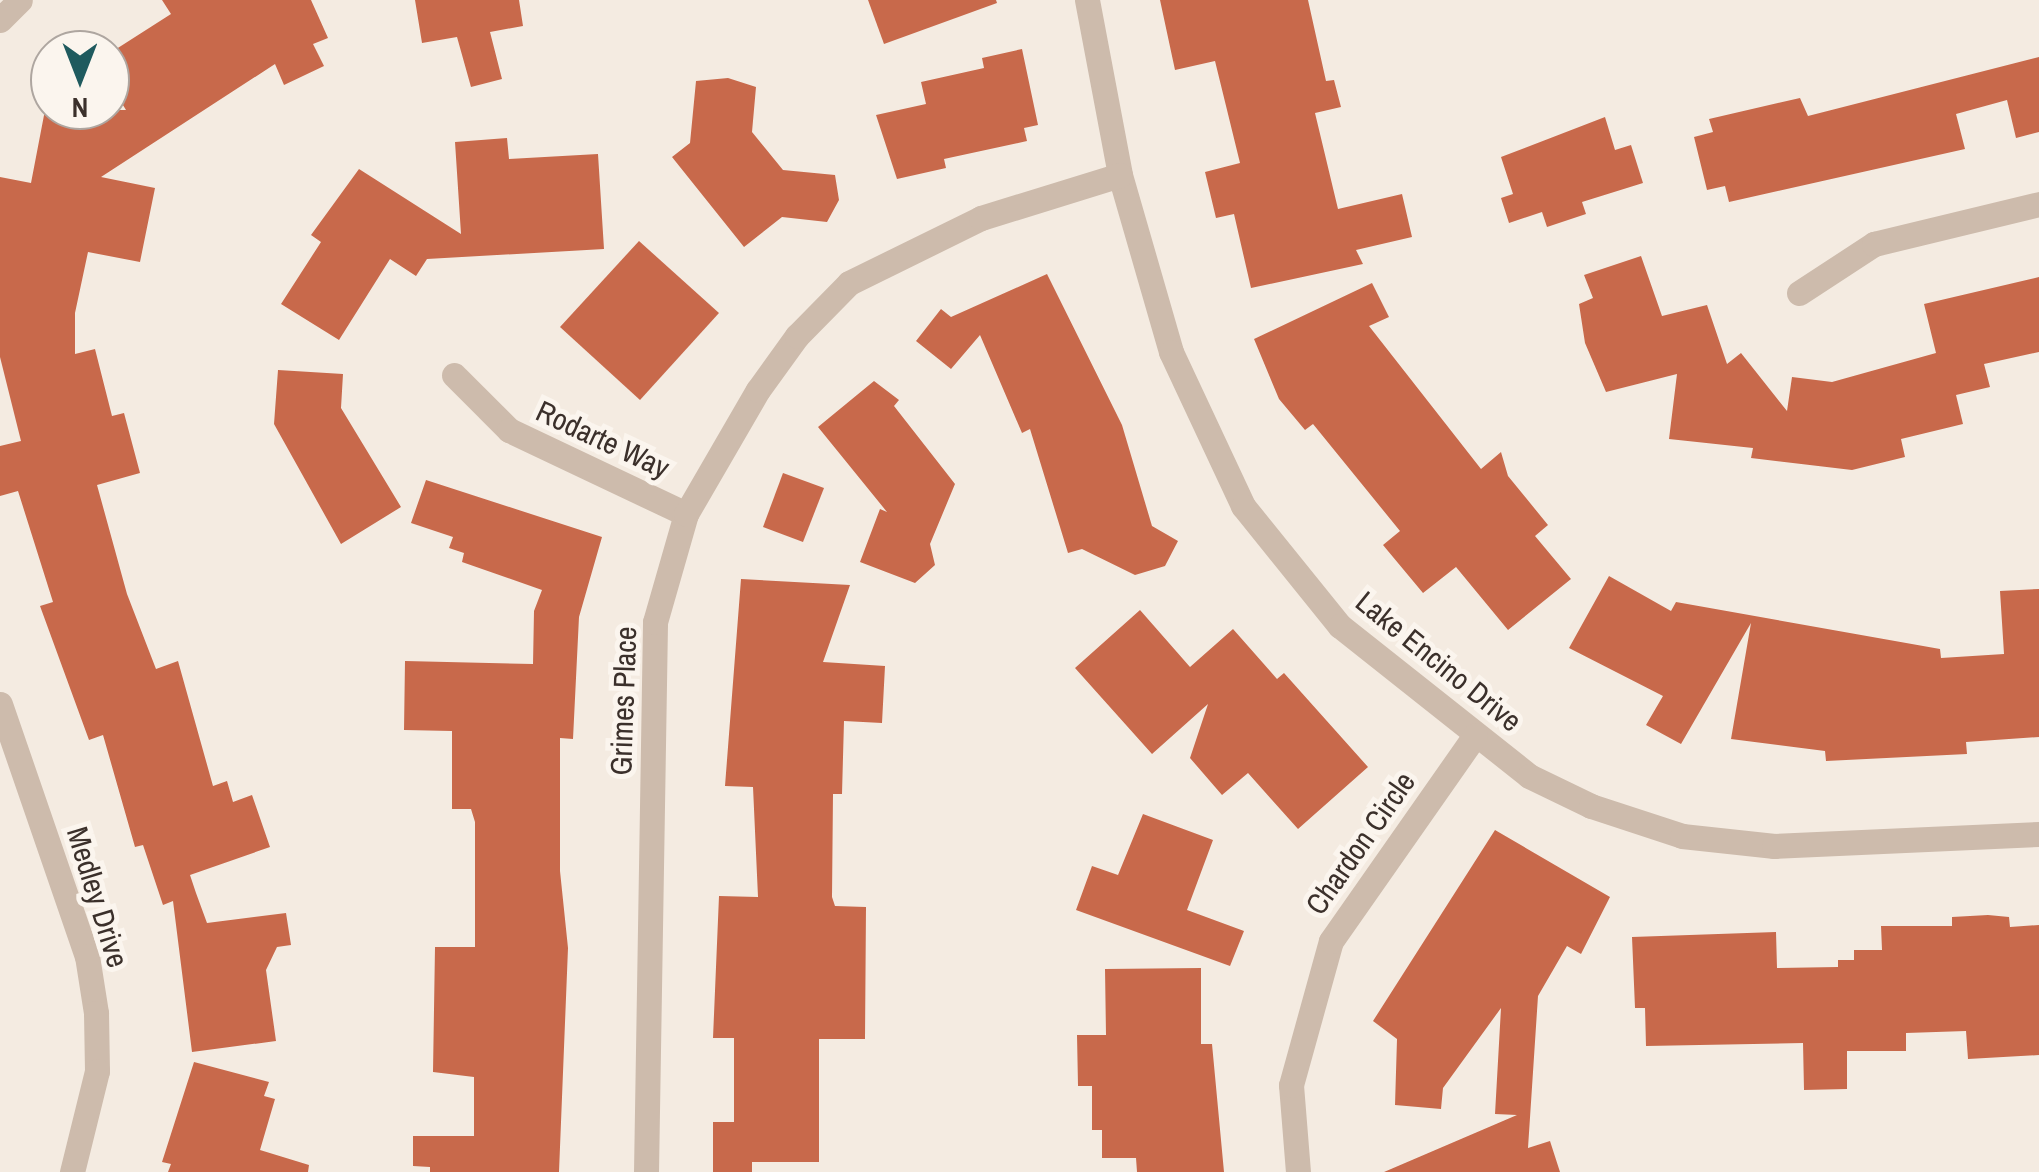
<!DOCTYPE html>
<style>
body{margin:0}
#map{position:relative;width:2039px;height:1172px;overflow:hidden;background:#f4ebe1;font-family:"Archivo Narrow",sans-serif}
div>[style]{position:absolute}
.building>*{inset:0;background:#c8694b}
.minor>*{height:25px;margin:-12.5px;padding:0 12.5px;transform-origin:12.5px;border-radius:12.5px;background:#cdbbac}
span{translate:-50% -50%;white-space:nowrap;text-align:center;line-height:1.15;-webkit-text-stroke:10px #fbf5ee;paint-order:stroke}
.street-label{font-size:30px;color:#3b302b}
.north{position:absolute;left:30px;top:30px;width:100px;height:100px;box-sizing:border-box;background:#fbf5ee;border:2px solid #aea6a0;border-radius:50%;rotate:180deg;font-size:28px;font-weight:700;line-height:40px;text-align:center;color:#3b302b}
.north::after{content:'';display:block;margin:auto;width:35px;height:45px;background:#1f5a5e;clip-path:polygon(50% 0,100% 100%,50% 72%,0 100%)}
</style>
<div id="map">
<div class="building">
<div style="clip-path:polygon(162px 0,311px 0,328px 38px,313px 44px,324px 66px,284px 85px,275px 64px,101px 177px,155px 188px,140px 262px,88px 252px,75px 313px,75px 354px,95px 349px,112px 416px,124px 413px,140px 473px,97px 485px,127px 594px,156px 669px,178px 661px,213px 786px,227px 781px,233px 802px,252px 795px,270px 847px,190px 875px,196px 893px,207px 923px,286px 913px,291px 945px,277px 947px,266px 970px,276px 1041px,192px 1052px,173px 901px,163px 905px,143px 845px,135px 847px,103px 735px,89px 740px,40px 606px,53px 602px,18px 491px,0 496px,0 446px,21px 441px,0 357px,0 177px,31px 183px,45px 110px,126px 110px,110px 84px,110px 53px,171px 14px)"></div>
<div style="clip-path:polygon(415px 0,519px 0,523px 26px,490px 32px,502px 79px,471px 87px,457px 37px,422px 43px)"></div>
<div style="clip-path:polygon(868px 0,996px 0,997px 3px,884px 44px)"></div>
<div style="clip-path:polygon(1160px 0,1308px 0,1326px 81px,1334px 80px,1341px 107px,1315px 113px,1338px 209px,1402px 194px,1412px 237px,1356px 250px,1363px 264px,1251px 288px,1234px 214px,1216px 218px,1205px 172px,1240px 163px,1215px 61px,1175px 70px)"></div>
<div style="clip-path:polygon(1022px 49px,1038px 125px,1024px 128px,1027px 141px,944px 159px,946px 168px,897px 179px,876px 115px,926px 104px,921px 82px,984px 68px,982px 58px)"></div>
<div style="clip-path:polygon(2039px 57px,2039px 132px,2016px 138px,2007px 100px,1956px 114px,1965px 149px,1729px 202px,1725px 186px,1707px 190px,1694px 137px,1713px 132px,1709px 119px,1800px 98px,1808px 116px)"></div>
<div style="clip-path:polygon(728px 78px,756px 87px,752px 132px,783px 170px,835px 175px,839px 200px,827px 222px,782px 217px,744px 247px,672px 157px,690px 143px,696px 81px)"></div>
<div style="clip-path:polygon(1605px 117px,1615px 150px,1631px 145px,1643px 183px,1582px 202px,1586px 214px,1547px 227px,1542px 212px,1509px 223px,1501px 198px,1513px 194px,1501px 157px)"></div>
<div style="clip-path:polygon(507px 138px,509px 159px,598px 154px,604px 249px,427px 259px,416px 276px,390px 259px,339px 340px,281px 304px,321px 242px,311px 235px,359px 169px,461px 234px,455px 142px)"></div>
<div style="clip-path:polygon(639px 241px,719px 313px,640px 400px,560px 327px)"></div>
<div style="clip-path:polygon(1641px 256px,1662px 316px,1707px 305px,1727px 364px,1741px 353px,1787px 411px,1792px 377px,1832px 382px,1936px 353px,1924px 304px,2039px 277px,2039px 352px,1984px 364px,1990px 387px,1956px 395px,1963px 424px,1901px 439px,1905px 457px,1852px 470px,1751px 458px,1753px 448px,1669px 439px,1677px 374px,1606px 392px,1585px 343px,1579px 304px,1593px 298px,1584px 275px)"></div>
<div style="clip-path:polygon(1047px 274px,1122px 425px,1152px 526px,1178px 541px,1165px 566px,1135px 575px,1082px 549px,1068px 553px,1030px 429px,1022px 433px,980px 335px,951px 369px,916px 341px,941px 309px,951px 317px)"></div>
<div style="clip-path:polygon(1372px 283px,1389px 317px,1369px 326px,1481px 469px,1501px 452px,1508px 476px,1548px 525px,1535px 536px,1571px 579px,1508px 630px,1456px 567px,1423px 593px,1383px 545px,1400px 531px,1313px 424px,1305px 430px,1279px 399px,1254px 339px)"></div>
<div style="clip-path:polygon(278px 370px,343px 374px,341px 408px,401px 507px,341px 544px,274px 424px)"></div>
<div style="clip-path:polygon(874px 381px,899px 400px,894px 406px,955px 484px,930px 544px,935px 565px,915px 583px,860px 562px,880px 509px,887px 512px,818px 427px)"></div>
<div style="clip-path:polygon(783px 473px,824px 488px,803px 542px,763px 527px)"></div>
<div style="clip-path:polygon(426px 480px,602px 537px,579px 617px,573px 739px,560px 738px,560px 871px,568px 948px,559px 1172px,430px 1172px,430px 1167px,413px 1166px,413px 1136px,474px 1136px,474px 1077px,433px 1072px,435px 947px,475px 947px,475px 822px,471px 809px,452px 809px,452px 731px,404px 730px,405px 661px,533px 664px,534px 611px,542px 590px,462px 562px,464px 553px,449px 548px,453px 537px,411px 523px)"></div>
<div style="clip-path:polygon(1609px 576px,1671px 611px,1676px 602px,1940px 649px,1941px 658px,2004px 654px,2000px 591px,2039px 589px,2039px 737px,1966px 742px,1967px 754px,1826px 761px,1825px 751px,1731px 739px,1751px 623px,1681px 744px,1646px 725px,1663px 696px,1569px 648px)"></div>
<div style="clip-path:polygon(741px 579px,850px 585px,823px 662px,885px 666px,882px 723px,844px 721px,842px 794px,833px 794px,832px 897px,835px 906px,866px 907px,865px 1039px,819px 1039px,819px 1162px,752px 1162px,752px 1172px,713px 1172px,713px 1122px,734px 1122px,734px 1038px,713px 1038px,719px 896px,758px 897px,753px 787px,725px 786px)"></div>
<div style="clip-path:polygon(1140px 610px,1190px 667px,1233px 629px,1277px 679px,1284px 673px,1368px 767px,1298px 829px,1248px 773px,1222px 795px,1190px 758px,1208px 704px,1152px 754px,1075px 668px)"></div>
<div style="clip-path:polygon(1143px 814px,1213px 840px,1187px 910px,1244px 931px,1230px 966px,1076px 910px,1092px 866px,1118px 875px)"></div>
<div style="clip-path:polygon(1495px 830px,1610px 897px,1581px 954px,1567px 946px,1538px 996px,1528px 1148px,1550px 1141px,1560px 1172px,1384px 1172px,1517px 1115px,1495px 1114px,1501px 1008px,1443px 1088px,1441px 1109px,1395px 1105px,1397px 1039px,1373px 1021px)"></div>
<div style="clip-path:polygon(1988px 915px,2009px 917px,2010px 927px,2039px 925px,2039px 1055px,1968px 1059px,1966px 1031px,1906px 1033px,1906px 1051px,1847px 1051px,1847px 1089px,1804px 1090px,1803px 1043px,1646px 1046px,1645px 1008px,1635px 1008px,1632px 937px,1776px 932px,1777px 968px,1838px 967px,1838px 960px,1854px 960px,1854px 950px,1882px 950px,1881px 926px,1952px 926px,1952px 917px)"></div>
<div style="clip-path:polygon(1201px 968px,1201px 1044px,1212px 1044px,1224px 1172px,1137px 1172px,1136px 1158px,1102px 1158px,1102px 1130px,1092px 1130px,1092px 1086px,1078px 1086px,1077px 1035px,1106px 1035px,1105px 969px)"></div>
<div style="clip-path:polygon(194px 1062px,269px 1082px,264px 1096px,275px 1099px,260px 1150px,309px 1165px,308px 1172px,168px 1172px,171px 1164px,162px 1162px)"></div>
</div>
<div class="minor">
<div style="left:1087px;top:0;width:178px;rotate:79.3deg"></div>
<div style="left:1120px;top:175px;width:184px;rotate:73.9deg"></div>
<div style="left:1171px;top:352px;width:170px;rotate:64.9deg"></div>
<div style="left:1243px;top:506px;width:154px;rotate:51.1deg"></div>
<div style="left:1340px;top:626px;width:241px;rotate:38.4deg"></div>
<div style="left:1529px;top:776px;width:69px;rotate:25.8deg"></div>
<div style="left:1591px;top:806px;width:96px;rotate:18.2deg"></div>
<div style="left:1682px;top:836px;width:93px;rotate:6.2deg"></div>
<div style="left:1774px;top:846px;width:265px;rotate:-2.6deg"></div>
<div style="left:0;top:20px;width:28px;rotate:-45deg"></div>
<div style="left:1799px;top:293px;width:90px;rotate:-33.2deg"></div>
<div style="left:1874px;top:244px;width:170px;rotate:-13.6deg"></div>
<div style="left:454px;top:375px;width:78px;rotate:45deg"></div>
<div style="left:509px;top:430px;width:196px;rotate:25.4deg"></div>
<div style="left:0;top:704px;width:267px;rotate:71deg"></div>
<div style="left:87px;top:956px;width:58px;rotate:81deg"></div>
<div style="left:96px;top:1013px;width:58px;rotate:89deg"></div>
<div style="left:97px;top:1071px;width:104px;rotate:103.9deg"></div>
<div style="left:646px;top:1172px;width:550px;rotate:-89.06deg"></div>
<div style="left:655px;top:622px;width:112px;rotate:-74deg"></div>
<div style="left:686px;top:514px;width:143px;rotate:-59.9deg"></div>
<div style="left:758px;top:390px;width:67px;rotate:-54.2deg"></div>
<div style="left:797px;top:336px;width:74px;rotate:-45.5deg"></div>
<div style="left:849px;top:283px;width:147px;rotate:-26.2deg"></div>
<div style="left:981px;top:218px;width:145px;rotate:-17.2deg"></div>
<div style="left:1298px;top:1172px;width:87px;rotate:-94.6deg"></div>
<div style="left:1291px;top:1085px;width:149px;rotate:-74.5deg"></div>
<div style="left:1331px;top:941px;width:251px;rotate:-55deg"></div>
</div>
<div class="street-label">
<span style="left:603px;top:439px;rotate:25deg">Rodarte Way</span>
<span style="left:1439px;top:661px;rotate:39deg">Lake Encino Drive</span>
<span style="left:623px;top:701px;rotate:-88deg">Grimes Place</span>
<span style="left:1360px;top:843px;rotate:-55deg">Chardon Circle</span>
<span style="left:98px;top:897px;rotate:73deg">Medley Drive</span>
</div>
<div class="north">N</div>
</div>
